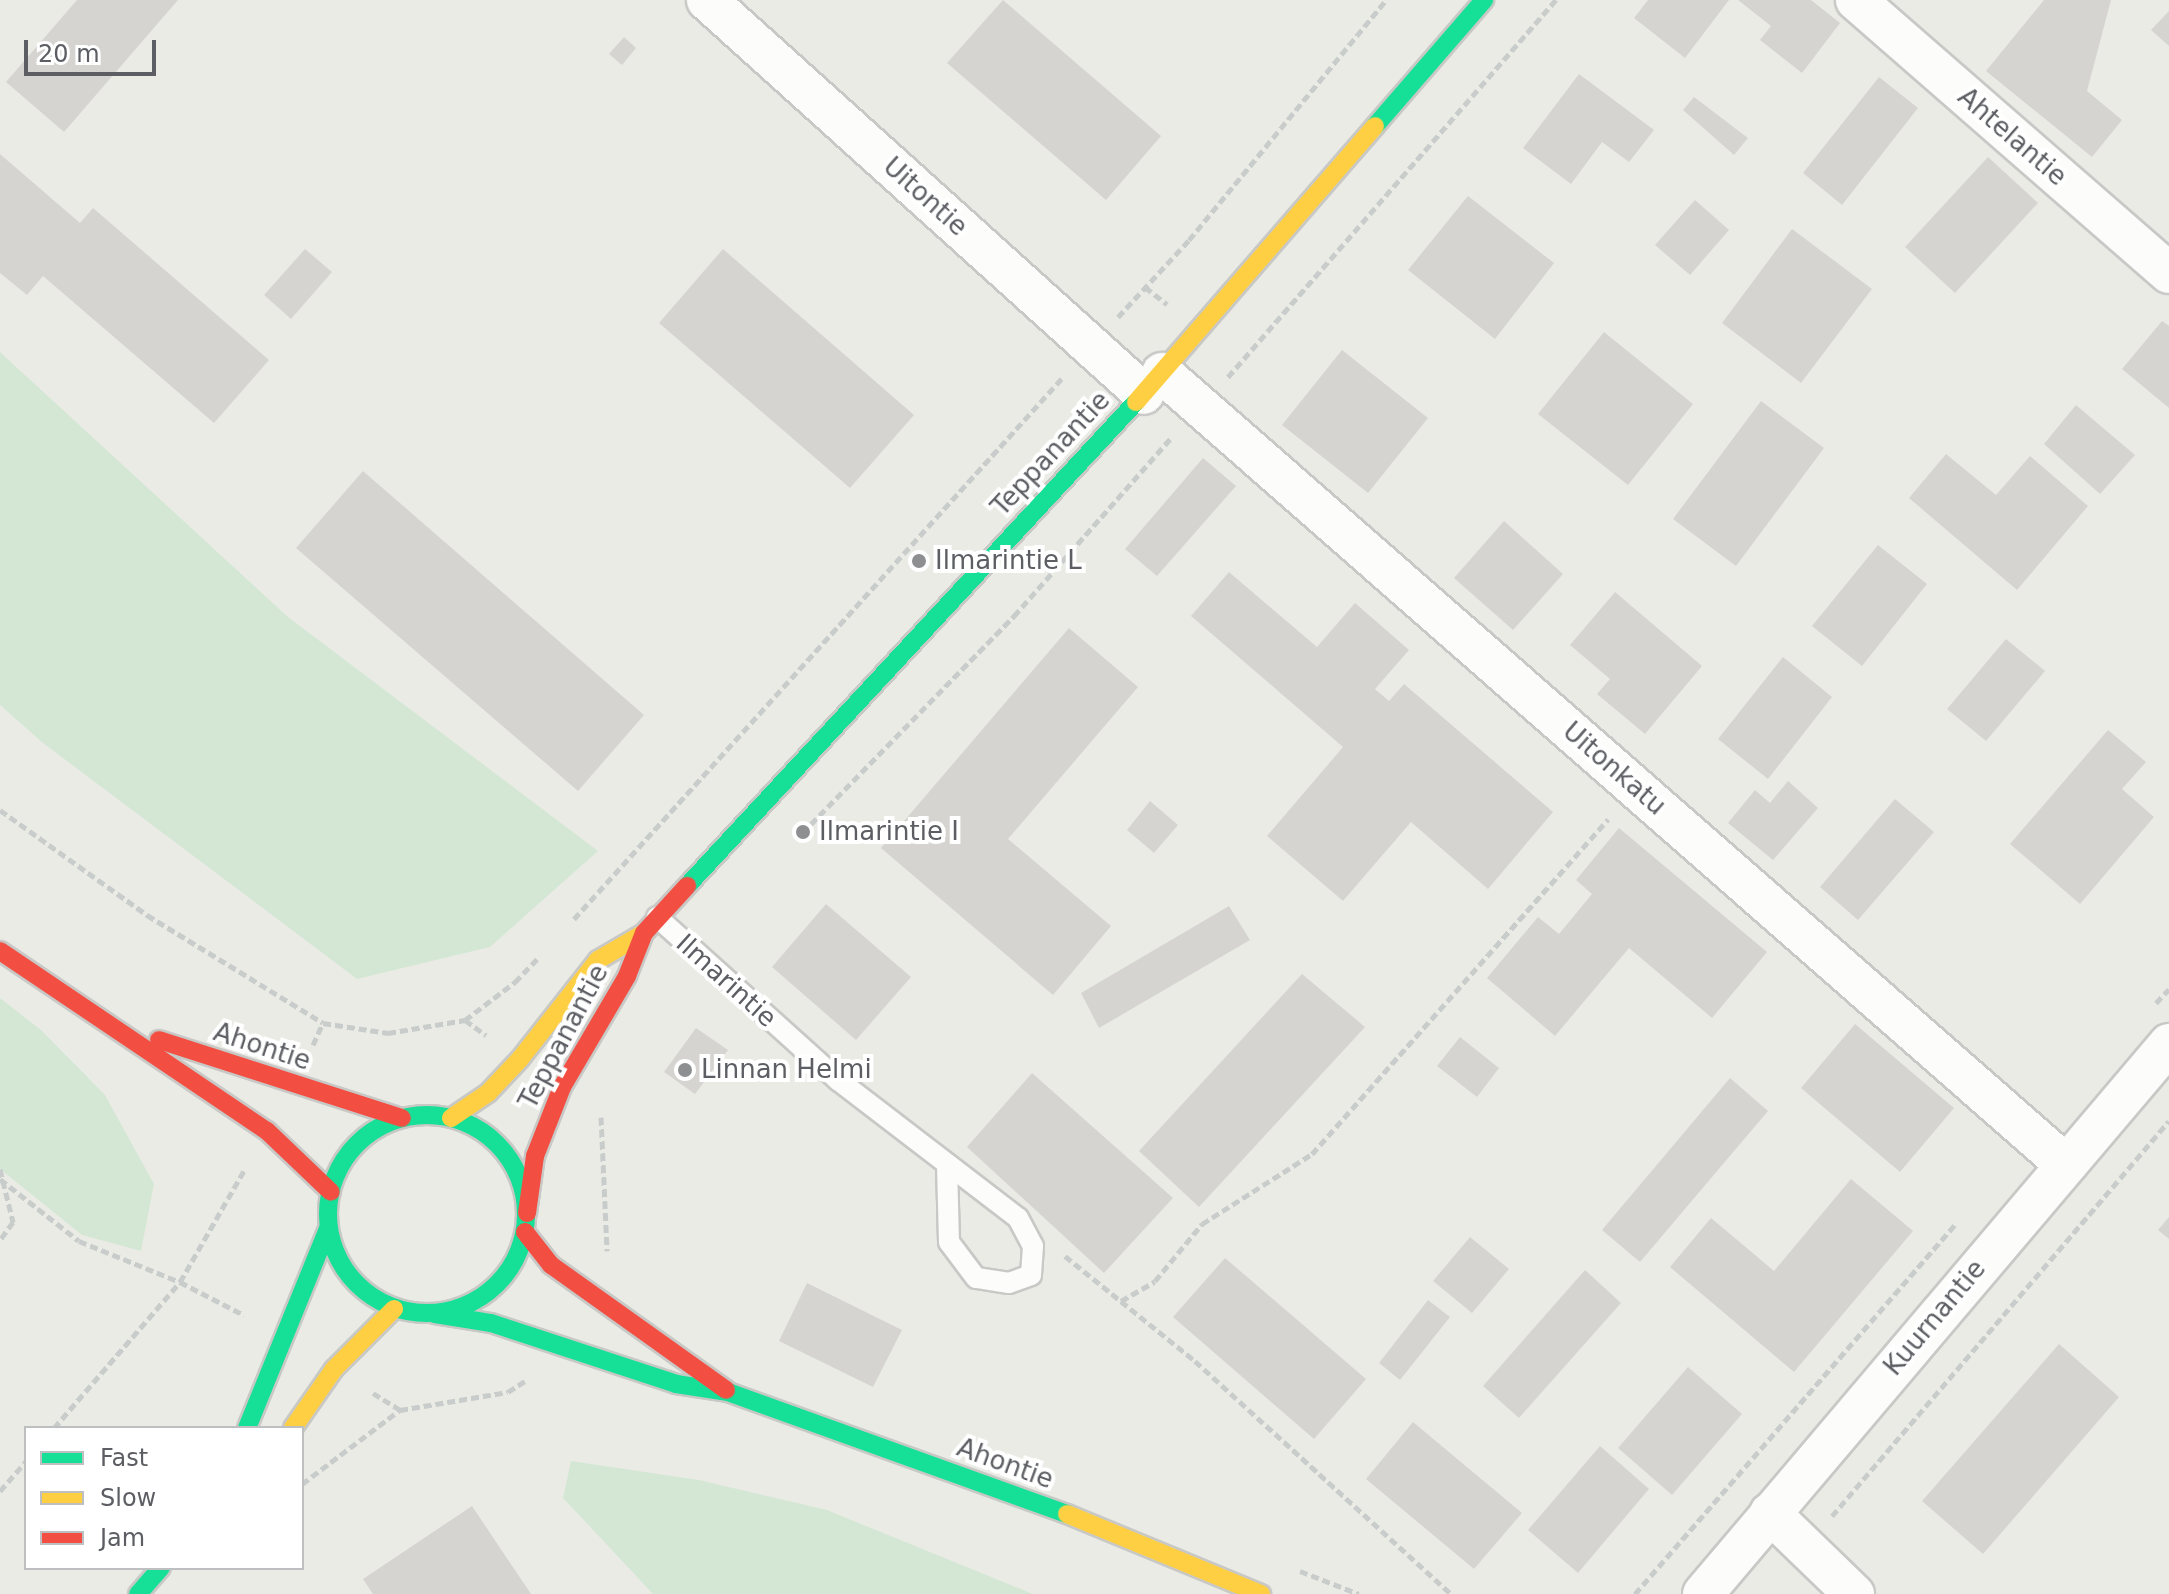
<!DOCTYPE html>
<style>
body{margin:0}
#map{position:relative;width:2169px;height:1594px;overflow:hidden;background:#ebebe6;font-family:"DejaVu Sans",sans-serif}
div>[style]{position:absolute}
.green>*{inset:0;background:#d4e7d5}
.building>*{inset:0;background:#d5d4d1}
.path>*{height:5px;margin-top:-2.5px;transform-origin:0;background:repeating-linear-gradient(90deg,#c8ccca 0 8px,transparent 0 12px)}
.roads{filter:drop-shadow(2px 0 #c8c8c6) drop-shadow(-2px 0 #c8c8c6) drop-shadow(0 2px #c8c8c6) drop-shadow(0 -2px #c8c8c6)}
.lane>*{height:20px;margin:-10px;padding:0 10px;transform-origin:10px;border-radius:10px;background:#fcfcfb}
.street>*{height:40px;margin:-20px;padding:0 20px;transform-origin:20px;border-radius:20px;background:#fcfcfb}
.fast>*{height:18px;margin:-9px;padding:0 9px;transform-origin:9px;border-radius:9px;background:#16e098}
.fast>.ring{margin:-9px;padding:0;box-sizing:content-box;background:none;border:18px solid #16e098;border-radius:50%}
.slow>*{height:18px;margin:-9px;padding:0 9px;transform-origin:9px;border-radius:9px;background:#ffcf43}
.jam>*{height:18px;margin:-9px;padding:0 9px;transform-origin:9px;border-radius:9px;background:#f24e42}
.dots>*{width:22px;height:22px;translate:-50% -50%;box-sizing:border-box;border:4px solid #fff;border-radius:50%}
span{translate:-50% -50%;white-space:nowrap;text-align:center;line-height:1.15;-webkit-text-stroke:8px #fff;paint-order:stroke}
.street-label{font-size:26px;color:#5c5e63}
.poi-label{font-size:26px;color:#5c5e63}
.left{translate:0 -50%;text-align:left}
.legend{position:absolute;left:24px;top:1426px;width:280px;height:144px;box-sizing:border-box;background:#fff;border:2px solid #bebfc1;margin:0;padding:10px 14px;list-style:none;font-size:24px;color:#5c5e63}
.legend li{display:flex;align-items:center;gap:16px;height:40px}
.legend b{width:40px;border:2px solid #bebfc1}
.scale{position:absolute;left:24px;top:40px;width:132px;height:36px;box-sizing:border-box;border:4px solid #5c5e63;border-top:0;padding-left:10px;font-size:24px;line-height:28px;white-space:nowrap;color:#5c5e63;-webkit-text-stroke:6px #fff;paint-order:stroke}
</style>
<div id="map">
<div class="green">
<div style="clip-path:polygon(0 352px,288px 617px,598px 851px,490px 947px,357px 979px,43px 743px,0 705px)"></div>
<div style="clip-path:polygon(0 998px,41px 1030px,105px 1095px,154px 1184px,141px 1251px,82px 1235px,0 1169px)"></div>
<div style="clip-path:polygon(571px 1461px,699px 1480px,827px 1510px,1033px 1594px,653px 1594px,563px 1498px)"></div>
</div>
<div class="building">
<div style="clip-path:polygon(77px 0,178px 0,64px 132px,6px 82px)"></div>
<div style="clip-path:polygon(1003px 0,1161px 136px,1106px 200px,947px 63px)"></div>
<div style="clip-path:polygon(1648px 0,1729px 0,1685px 58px,1634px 18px)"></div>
<div style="clip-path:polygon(1738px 0,1811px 0,1840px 23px,1802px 73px,1760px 40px,1771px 26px)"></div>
<div style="clip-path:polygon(2044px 0,2111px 0,2087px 91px,2122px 120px,2092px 157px,1986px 71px)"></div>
<div style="clip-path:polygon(2169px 11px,2169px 46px,2151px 30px)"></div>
<div style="clip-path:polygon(624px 37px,636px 48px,622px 65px,609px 54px)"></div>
<div style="clip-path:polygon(1579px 74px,1654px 130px,1629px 162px,1602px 142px,1571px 184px,1523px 148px)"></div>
<div style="clip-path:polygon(1879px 77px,1918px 108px,1842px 205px,1803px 173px)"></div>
<div style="clip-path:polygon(1694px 97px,1748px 138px,1734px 155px,1683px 110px)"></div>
<div style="clip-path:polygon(0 154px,80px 223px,93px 208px,269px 360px,214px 423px,43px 276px,27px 295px,0 273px)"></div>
<div style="clip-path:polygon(1988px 157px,2038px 203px,1955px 293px,1905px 247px)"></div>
<div style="clip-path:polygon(1468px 196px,1554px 263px,1495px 339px,1408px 270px)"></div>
<div style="clip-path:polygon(1695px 200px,1729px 230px,1690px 275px,1655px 245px)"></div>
<div style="clip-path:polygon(1792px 229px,1872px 289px,1801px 383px,1722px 323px)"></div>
<div style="clip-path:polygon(305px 249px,332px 272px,291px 319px,264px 295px)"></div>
<div style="clip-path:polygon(723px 249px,914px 415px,850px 488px,659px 323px)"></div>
<div style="clip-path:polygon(2162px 321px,2169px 326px,2169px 408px,2122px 369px)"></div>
<div style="clip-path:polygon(1604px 332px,1693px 404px,1628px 485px,1538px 414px)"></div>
<div style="clip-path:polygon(1342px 350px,1428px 418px,1368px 493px,1282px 425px)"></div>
<div style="clip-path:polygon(1761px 401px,1824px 448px,1736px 566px,1673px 519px)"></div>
<div style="clip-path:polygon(2076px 405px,2135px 455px,2100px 494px,2044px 444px)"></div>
<div style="clip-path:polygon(1946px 454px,1996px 495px,2030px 456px,2088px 506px,2017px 590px,1909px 498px)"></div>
<div style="clip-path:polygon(1203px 458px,1236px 486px,1157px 576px,1125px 549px)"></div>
<div style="clip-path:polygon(363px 471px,644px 715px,578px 791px,296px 548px)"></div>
<div style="clip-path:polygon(1504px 521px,1563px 574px,1513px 630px,1454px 578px)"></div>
<div style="clip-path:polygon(1878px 545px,1927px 584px,1862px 666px,1812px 626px)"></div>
<div style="clip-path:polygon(1229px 572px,1317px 647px,1355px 603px,1409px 650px,1375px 689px,1389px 701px,1404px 684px,1553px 812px,1488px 889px,1411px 822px,1343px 901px,1267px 836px,1343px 747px,1191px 616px)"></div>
<div style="clip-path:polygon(1615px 592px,1702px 666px,1645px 734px,1597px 694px,1610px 679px,1570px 645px)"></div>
<div style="clip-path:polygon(1069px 628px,1138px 687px,1008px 839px,1111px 926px,1053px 995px,881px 848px)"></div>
<div style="clip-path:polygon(2006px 639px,2045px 671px,1986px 741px,1947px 709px)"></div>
<div style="clip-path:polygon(1783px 657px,1832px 697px,1768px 779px,1718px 739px)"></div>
<div style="clip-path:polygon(2108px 730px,2146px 762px,2122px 789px,2154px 817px,2080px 904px,2010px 844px)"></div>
<div style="clip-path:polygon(1788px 781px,1818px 808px,1773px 860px,1728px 823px,1755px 790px,1770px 803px)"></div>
<div style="clip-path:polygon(1895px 799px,1934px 832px,1858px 920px,1820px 887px)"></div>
<div style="clip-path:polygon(1150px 801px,1178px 825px,1154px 853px,1127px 830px)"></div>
<div style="clip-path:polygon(1619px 828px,1767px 952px,1712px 1018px,1629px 948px,1555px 1036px,1487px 978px,1538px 917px,1559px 934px,1592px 894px,1576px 880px)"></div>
<div style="clip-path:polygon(826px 904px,911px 977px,856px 1040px,772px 967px)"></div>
<div style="clip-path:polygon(1229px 906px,1250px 940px,1099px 1028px,1081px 993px)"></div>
<div style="clip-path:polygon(1302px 974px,1365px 1027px,1199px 1207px,1139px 1151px)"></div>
<div style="clip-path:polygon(1855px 1024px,1954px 1108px,1900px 1172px,1801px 1088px)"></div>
<div style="clip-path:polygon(696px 1028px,728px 1050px,695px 1094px,664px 1072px)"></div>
<div style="clip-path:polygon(1460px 1037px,1499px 1068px,1477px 1097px,1437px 1066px)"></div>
<div style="clip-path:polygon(1032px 1073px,1173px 1198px,1104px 1273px,967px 1147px)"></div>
<div style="clip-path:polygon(1730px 1078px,1768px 1111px,1640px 1262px,1602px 1230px)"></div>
<div style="clip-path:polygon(1851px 1179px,1913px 1231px,1794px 1372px,1670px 1267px,1711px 1218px,1774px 1271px)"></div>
<div style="clip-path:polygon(2169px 1217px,2169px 1239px,2158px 1230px)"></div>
<div style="clip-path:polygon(1470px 1237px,1509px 1269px,1472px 1313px,1433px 1281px)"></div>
<div style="clip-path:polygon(1225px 1258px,1366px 1379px,1314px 1439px,1173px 1317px)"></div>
<div style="clip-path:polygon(1585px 1270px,1621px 1303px,1519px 1418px,1483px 1386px)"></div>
<div style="clip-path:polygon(807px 1283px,902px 1330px,873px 1387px,779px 1341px)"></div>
<div style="clip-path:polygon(1428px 1300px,1450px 1317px,1400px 1380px,1379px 1363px)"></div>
<div style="clip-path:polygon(2059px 1344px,2119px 1397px,1983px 1554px,1922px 1501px)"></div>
<div style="clip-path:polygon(1688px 1367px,1742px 1414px,1672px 1495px,1618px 1448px)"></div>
<div style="clip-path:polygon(1413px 1422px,1522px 1513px,1474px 1569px,1366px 1479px)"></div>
<div style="clip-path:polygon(1600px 1446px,1649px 1489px,1578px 1573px,1528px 1530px)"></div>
<div style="clip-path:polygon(472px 1506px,531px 1594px,373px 1594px,363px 1579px)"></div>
</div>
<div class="path">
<div style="left:1145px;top:287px;width:28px;rotate:38deg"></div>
<div style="left:1118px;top:317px;width:105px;rotate:-47.3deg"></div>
<div style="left:1189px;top:240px;width:310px;rotate:-50.6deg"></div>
<div style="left:1228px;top:377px;width:500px;rotate:-49deg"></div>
<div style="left:0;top:810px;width:181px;rotate:35.5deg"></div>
<div style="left:147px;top:915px;width:206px;rotate:31.5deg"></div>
<div style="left:323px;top:1023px;width:66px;rotate:8.7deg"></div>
<div style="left:388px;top:1033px;width:78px;rotate:-9.6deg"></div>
<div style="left:465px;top:1020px;width:26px;rotate:36deg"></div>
<div style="left:811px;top:824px;width:291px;rotate:-45.7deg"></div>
<div style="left:1014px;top:616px;width:239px;rotate:-48.6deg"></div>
<div style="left:574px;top:919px;width:730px;rotate:-47.94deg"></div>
<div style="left:2156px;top:1003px;width:19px;rotate:-47deg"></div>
<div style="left:465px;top:1020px;width:63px;rotate:-37.2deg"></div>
<div style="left:515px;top:982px;width:36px;rotate:-46deg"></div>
<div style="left:313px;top:1045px;width:24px;rotate:-66deg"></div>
<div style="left:601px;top:1117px;width:134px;rotate:87.4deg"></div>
<div style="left:0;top:1169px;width:55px;rotate:76.2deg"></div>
<div style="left:13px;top:1222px;width:22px;rotate:126deg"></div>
<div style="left:0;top:1179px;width:100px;rotate:38.1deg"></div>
<div style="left:79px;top:1241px;width:109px;rotate:22.1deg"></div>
<div style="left:180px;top:1282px;width:72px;rotate:27.3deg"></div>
<div style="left:1065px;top:1256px;width:167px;rotate:38.9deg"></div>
<div style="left:1195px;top:1361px;width:346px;rotate:42.3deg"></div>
<div style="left:1121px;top:1301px;width:39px;rotate:-30deg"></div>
<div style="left:1155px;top:1281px;width:74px;rotate:-50.5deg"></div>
<div style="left:1202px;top:1224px;width:130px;rotate:-32.5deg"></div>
<div style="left:1312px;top:1154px;width:447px;rotate:-48.5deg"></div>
<div style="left:373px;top:1393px;width:32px;rotate:32deg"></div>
<div style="left:400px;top:1410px;width:109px;rotate:-9.5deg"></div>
<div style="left:508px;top:1392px;width:20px;rotate:-33deg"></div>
<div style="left:54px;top:1428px;width:193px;rotate:-49.2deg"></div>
<div style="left:180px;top:1282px;width:130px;rotate:-60.1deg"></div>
<div style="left:302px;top:1484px;width:123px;rotate:-37.1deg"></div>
<div style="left:0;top:1491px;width:40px;rotate:-49deg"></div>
<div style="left:1832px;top:1516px;width:519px;rotate:-49.53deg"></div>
<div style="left:1300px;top:1571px;width:63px;rotate:21.3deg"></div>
<div style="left:1635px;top:1594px;width:491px;rotate:-49.1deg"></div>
</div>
<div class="roads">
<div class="lane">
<div style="left:657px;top:917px;width:244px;rotate:42deg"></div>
<div style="left:838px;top:1080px;width:227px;rotate:37.5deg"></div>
<div style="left:1018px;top:1218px;width:32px;rotate:62deg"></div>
<div style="left:1033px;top:1246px;width:29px;rotate:94deg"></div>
<div style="left:1031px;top:1275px;width:23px;rotate:160deg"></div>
<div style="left:1009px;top:1283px;width:33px;rotate:-171deg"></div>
<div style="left:976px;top:1278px;width:45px;rotate:-126.9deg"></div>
<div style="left:949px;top:1242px;width:78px;rotate:-91.5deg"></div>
</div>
<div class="street">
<div style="left:707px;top:0;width:588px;rotate:42.04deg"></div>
<div style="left:1856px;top:0;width:415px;rotate:41.1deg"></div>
<div style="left:1162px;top:373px;width:1202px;rotate:41.22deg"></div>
<div style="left:1770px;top:1513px;width:117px;rotate:44deg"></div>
<div style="left:1703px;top:1594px;width:721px;rotate:-49.73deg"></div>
</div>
<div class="fast">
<div style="left:1375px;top:126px;width:167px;rotate:-49.1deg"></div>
<div style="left:687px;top:886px;width:660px;rotate:-47.15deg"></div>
<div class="ring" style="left:328px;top:1115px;width:180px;height:180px"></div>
<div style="left:435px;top:1314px;width:57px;rotate:9.1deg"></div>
<div style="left:491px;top:1323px;width:195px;rotate:18.2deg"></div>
<div style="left:676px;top:1384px;width:53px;rotate:8.7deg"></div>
<div style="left:728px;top:1392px;width:360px;rotate:19.8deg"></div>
<div style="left:247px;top:1428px;width:215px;rotate:-67.9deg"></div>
<div style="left:138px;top:1594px;width:35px;rotate:-49deg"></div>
</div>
<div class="slow">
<div style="left:1136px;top:402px;width:365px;rotate:-49.1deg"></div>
<div style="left:451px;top:1118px;width:45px;rotate:-34deg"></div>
<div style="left:488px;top:1093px;width:47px;rotate:-46.7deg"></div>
<div style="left:520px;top:1059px;width:126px;rotate:-51.8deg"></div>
<div style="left:598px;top:960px;width:53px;rotate:-30.4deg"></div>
<div style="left:293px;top:1428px;width:72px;rotate:-55.2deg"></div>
<div style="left:334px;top:1369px;width:85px;rotate:-45deg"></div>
<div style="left:1067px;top:1514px;width:210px;rotate:22.4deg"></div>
</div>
<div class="jam">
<div style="left:0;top:951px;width:322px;rotate:34deg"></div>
<div style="left:267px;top:1131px;width:88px;rotate:43.6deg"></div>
<div style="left:159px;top:1040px;width:255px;rotate:17.8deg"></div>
<div style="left:527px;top:1213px;width:58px;rotate:-82deg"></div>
<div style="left:535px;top:1156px;width:74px;rotate:-68.6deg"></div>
<div style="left:562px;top:1087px;width:129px;rotate:-59.6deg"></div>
<div style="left:627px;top:976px;width:46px;rotate:-68.4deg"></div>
<div style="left:644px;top:933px;width:64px;rotate:-47.5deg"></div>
<div style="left:525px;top:1232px;width:42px;rotate:51.8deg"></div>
<div style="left:551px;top:1265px;width:215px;rotate:35.5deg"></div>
</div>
</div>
<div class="dots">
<div style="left:919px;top:561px;background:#8e8f91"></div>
<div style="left:803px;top:832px;background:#8e8f91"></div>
<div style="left:685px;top:1070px;background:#8e8f91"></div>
</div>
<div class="street-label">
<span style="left:2012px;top:137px;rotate:41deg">Ahtelantie</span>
<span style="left:925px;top:197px;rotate:42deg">Uitontie</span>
<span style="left:1051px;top:454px;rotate:-47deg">Teppanantie</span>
<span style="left:1614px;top:769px;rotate:41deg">Uitonkatu</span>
<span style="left:726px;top:981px;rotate:42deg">Ilmarintie</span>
<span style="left:564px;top:1037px;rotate:-62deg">Teppanantie</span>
<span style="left:262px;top:1047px;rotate:18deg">Ahontie</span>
<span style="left:1935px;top:1318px;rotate:-50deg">Kuurnantie</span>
<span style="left:1005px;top:1464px;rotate:20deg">Ahontie</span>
</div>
<div class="poi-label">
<span class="left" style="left:935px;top:561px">Ilmarintie L</span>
<span class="left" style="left:819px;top:832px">Ilmarintie I</span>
<span class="left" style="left:701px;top:1070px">Linnan Helmi</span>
</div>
<ul class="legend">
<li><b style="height:10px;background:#16e098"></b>Fast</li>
<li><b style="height:10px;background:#ffcf43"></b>Slow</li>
<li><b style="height:10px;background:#f24e42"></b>Jam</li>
</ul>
<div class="scale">20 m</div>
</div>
